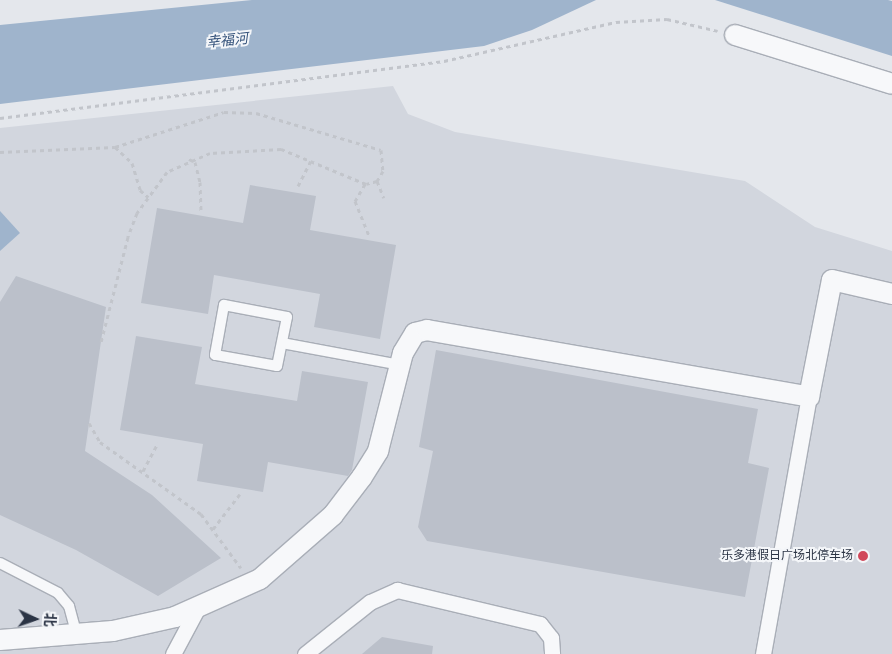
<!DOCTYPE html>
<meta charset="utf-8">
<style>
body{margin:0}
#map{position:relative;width:892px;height:654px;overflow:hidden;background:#e4e7ec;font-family:Arial,"Noto Sans SC",sans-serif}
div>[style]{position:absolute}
.built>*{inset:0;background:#d2d6de}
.water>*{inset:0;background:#9fb4cc}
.building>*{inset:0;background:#bbc0ca}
.path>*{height:3px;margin-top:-1.5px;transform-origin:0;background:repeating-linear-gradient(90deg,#c2c5cb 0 4px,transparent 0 8px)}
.roads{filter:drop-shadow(1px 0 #a9aeb7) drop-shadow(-1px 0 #a9aeb7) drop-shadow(0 1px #a9aeb7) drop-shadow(0 -1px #a9aeb7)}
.service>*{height:10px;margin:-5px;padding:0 5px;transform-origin:5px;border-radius:5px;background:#f7f8fa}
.pedestrian>*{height:15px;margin:-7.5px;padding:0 7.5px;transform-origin:7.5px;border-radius:7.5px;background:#f7f8fa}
.minor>*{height:20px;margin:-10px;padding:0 10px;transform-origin:10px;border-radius:10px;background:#f7f8fa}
.dots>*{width:14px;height:14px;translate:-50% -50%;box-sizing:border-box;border:2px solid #f4f6f9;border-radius:50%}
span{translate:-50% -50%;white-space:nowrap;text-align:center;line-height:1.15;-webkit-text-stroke:4px #f4f6f9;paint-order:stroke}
.poi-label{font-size:12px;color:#2b3445}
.right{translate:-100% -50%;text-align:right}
.water-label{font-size:14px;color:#34527a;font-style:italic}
.north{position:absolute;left:10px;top:594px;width:50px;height:50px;-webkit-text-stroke:4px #f4f6f9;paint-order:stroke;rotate:93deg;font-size:14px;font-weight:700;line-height:20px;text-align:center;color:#2b3445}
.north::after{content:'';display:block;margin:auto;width:18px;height:22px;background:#2b3445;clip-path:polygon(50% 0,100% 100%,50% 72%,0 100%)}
</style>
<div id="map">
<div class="built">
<div style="clip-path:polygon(393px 86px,408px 114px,455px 132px,745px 181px,815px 227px,892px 251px,892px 654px,0 654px,0 128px)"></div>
</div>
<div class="water">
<div style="clip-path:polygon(252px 0,596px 0,532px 30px,484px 46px,0 104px,0 25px)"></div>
<div style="clip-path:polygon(715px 0,888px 0,892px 1px,892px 56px)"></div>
<div style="clip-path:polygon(0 211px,20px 233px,0 251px)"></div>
</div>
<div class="building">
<div style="clip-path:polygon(250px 185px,316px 196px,310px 230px,396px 245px,380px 339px,314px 327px,320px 294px,214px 275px,208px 314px,141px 303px,157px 208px,243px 223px)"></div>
<div style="clip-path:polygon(16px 276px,106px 307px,85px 451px,152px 495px,221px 558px,158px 596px,76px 550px,0 515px,0 302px)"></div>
<div style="clip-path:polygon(136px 336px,202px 347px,195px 384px,297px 401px,302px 371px,368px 382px,352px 470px,348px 476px,268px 462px,263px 492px,197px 481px,203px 444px,120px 430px)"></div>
<div style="clip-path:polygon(436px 350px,758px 409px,748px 463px,769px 468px,745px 597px,427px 541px,418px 527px,433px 451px,419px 447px)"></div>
<div style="clip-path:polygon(382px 637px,433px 646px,432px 654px,362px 654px)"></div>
</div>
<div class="path">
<div style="left:0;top:118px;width:448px;rotate:-7.3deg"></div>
<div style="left:444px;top:61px;width:176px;rotate:-12.8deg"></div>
<div style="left:616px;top:22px;width:51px;rotate:-3.4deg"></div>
<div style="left:667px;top:19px;width:52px;rotate:13.2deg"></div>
<div style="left:115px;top:147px;width:23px;rotate:43deg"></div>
<div style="left:132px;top:163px;width:28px;rotate:73deg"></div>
<div style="left:140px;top:190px;width:11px;rotate:41deg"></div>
<div style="left:0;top:152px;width:115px;rotate:-2.5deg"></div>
<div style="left:115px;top:147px;width:114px;rotate:-17.8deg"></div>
<div style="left:224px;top:112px;width:32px;rotate:2deg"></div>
<div style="left:256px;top:113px;width:130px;rotate:16.5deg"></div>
<div style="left:381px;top:150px;width:21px;rotate:85deg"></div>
<div style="left:383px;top:171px;width:12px;rotate:121deg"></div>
<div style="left:377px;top:181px;width:11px;rotate:165deg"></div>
<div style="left:366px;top:184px;width:92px;rotate:-157.6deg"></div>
<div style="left:281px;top:149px;width:71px;rotate:176.8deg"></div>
<div style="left:210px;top:153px;width:47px;rotate:156.2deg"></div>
<div style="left:167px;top:172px;width:51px;rotate:126.2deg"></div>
<div style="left:137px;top:213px;width:26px;rotate:111deg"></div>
<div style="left:128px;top:237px;width:108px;rotate:104.4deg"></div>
<div style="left:189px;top:159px;width:7px;rotate:27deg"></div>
<div style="left:195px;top:162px;width:21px;rotate:76deg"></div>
<div style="left:200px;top:182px;width:29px;rotate:88deg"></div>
<div style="left:377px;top:181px;width:18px;rotate:68deg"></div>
<div style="left:365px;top:184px;width:20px;rotate:120deg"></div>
<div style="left:355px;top:201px;width:38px;rotate:68deg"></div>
<div style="left:298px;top:186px;width:28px;rotate:-63deg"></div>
<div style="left:89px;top:423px;width:22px;rotate:60deg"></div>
<div style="left:100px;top:442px;width:124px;rotate:35.5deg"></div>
<div style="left:201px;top:514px;width:67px;rotate:53.5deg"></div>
<div style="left:143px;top:471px;width:32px;rotate:-62deg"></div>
<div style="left:213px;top:529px;width:44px;rotate:-52.4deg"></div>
</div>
<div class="roads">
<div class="service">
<div style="left:224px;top:305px;width:64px;rotate:10.8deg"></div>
<div style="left:287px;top:317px;width:50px;rotate:101.5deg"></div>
<div style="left:277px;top:366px;width:63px;rotate:-169.9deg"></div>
<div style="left:215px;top:355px;width:51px;rotate:-79.8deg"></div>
<div style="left:282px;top:343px;width:121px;rotate:10.5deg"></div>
<div style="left:0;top:563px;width:65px;rotate:27.3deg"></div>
<div style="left:58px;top:593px;width:17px;rotate:50deg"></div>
<div style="left:69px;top:606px;width:30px;rotate:75deg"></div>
</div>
<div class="pedestrian">
<div style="left:173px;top:654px;width:51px;rotate:-61.9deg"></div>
<div style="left:305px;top:654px;width:83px;rotate:-38.7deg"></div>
<div style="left:370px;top:602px;width:30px;rotate:-24deg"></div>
<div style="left:397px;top:590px;width:147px;rotate:13.4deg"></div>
<div style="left:540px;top:624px;width:18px;rotate:52deg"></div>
<div style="left:551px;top:638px;width:16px;rotate:86deg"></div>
<div style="left:763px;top:654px;width:261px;rotate:-79.9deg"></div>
</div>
<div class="minor">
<div style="left:735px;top:35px;width:164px;rotate:17.3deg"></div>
<div style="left:0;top:640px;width:113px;rotate:-4.6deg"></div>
<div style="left:113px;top:631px;width:64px;rotate:-12.7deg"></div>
<div style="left:175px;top:617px;width:93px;rotate:-24.1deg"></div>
<div style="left:260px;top:579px;width:97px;rotate:-41.2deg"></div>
<div style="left:333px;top:515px;width:48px;rotate:-52.7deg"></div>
<div style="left:362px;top:477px;width:31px;rotate:-58deg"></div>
<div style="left:378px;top:451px;width:101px;rotate:-75.7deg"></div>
<div style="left:403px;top:353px;width:23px;rotate:-59deg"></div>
<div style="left:415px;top:333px;width:12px;rotate:-14deg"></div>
<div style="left:427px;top:330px;width:388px;rotate:9.9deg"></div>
<div style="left:809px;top:397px;width:119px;rotate:-78.9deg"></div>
<div style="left:832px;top:280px;width:62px;rotate:13.1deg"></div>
</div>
</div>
<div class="dots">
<div style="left:863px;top:556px;background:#d1495b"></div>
</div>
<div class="poi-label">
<span class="right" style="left:853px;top:556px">乐多港假日广场北停车场</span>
</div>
<div class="water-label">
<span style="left:227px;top:40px;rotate:-6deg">幸福河</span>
</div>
<div class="north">北</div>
</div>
